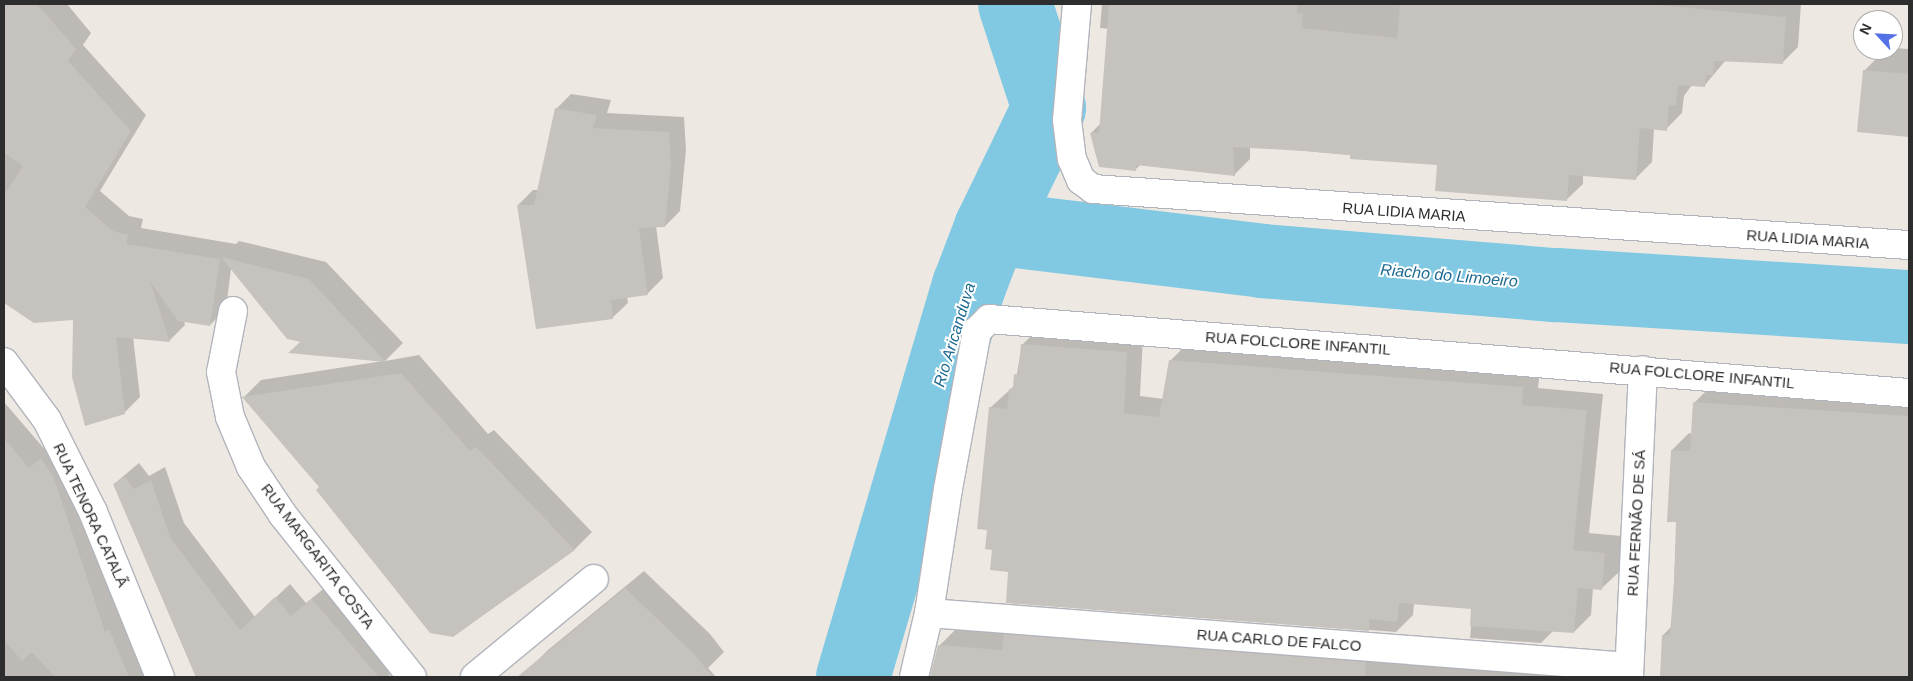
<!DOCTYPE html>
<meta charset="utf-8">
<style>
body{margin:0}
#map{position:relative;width:1913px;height:681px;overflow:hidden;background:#ede8e2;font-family:Arial,sans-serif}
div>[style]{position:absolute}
.shadow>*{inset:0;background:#0003}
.river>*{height:74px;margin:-37px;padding:0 37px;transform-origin:37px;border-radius:37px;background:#81c9e3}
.building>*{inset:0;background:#c6c2bd}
.roads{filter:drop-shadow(1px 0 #b2b4bc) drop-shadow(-1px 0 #b2b4bc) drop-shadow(0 1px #b2b4bc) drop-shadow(0 -1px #b2b4bc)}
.minor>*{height:28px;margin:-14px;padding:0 14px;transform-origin:14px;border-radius:14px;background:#fff}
span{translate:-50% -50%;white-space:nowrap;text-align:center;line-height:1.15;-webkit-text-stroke:4px #fff;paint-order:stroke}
.street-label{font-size:15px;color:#2d2d2d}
.water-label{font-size:16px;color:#1d6a92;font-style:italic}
.frame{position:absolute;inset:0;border:5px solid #2d2d2d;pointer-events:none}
.north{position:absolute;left:1853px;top:10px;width:50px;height:50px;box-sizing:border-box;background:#fff;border:1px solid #ababab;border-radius:50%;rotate:295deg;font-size:14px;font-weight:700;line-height:20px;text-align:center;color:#2d2d2d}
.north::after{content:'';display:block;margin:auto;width:18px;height:22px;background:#5571e7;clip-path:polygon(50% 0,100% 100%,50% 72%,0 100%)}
</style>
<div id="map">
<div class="shadow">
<div style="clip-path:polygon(4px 4px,67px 4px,91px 33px,83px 45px,146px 115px,100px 191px,129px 216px,143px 219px,141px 228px,236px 244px,239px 241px,326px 262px,403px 343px,385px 361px,419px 355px,488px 434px,494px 430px,592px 532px,574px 550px,321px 487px,244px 397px,261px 380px,383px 361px,290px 352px,302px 340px,231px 269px,226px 309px,210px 325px,184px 321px,185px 325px,169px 341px,133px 337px,140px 397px,124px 413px,75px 319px,34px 321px,4px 301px)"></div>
<div style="clip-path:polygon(1102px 4px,1801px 4px,1798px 47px,1782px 63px,1726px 60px,1704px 86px,1692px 85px,1684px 96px,1682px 113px,1666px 129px,1654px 128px,1652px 162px,1636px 178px,1583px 175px,1583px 184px,1566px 200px,1438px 163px,1250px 146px,1250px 159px,1234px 175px,1141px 164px,1136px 169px,1100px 166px,1091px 133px,1101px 123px,1109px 29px,1100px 28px)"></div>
<div style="clip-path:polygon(1893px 48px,1909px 49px,1909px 136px,1858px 131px,1864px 71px,1885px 50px)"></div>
<div style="clip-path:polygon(571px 94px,611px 100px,607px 113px,684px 117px,686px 150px,680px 211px,665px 226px,656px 226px,663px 278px,648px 293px,627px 296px,628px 303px,612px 318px,518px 205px,533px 190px,539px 190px,556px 109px)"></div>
<div style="clip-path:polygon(1039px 328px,1143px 336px,1140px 396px,1164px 399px,1170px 361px,1187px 344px,1540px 370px,1538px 388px,1603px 394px,1589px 533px,1621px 536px,1619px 572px,1602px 588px,1593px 588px,1591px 615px,1574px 632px,1553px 631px,1541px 643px,1470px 638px,1473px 608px,1414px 603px,1413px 615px,1396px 632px,1007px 602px,1009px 570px,993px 548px,988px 529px,990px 408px,1015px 385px,1022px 345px)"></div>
<div style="clip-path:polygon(1711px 386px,1909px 399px,1909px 677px,1661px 677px,1663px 635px,1672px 626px,1677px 521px,1672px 450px,1689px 433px,1692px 434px,1694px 403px)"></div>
<div style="clip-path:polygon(4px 402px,47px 452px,58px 442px,157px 677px,4px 677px)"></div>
<div style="clip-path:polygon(139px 463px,149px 476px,165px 467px,184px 523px,255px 617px,290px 584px,306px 603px,327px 586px,383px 653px,390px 677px,196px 677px,114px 484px)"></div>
<div style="clip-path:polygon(644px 571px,710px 634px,724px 652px,708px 668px,716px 677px,538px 677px,530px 668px,548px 650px)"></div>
<div style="clip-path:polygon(956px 629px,1600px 677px,931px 677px,939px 646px)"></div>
</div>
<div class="river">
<div style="left:991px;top:228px;width:273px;rotate:6.9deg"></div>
<div style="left:1262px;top:261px;width:296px;rotate:4.7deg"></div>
<div style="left:1557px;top:285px;width:353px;rotate:3.6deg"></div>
<div style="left:853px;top:677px;width:408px;rotate:-73.5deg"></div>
<div style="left:969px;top:286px;width:62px;rotate:-69.2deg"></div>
<div style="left:991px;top:228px;width:133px;rotate:-64.2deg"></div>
<div style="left:1049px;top:108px;width:109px;rotate:-108.1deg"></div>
</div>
<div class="building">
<div style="clip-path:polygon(4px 4px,37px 4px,76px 49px,68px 61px,131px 131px,85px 207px,113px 231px,128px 235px,126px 244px,220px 259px,210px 326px,178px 321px,150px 281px,170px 342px,116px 337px,125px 414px,85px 426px,72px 377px,73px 320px,34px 323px,4px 303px,4px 195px,23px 166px,4px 153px)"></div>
<div style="clip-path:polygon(1109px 4px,1298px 4px,1297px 13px,1303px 14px,1302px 28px,1397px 38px,1400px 4px,1649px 4px,1786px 17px,1783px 64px,1714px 61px,1713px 75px,1706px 75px,1705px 87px,1678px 85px,1676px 105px,1669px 105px,1667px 131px,1640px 128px,1636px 180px,1569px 175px,1567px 201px,1435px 191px,1437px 165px,1350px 159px,1350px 155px,1304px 151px,1233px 147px,1235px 176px,1136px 165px,1136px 171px,1099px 167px,1090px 133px,1099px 133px)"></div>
<div style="clip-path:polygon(1863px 70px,1909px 74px,1909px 137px,1857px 132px)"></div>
<div style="clip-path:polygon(555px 108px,597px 115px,593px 128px,669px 132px,671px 166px,665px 227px,639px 228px,648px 295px,611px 300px,613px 319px,536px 329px,517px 205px,534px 205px)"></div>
<div style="clip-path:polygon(221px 257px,309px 279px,386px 362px,288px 353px,301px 342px,287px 339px)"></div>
<div style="clip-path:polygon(1021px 344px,1127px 352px,1124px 413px,1159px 417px,1169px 360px,1523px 387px,1522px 405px,1587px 410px,1573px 550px,1605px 553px,1602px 590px,1578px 588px,1574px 633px,1470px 626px,1471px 609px,1399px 603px,1397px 622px,1369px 619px,1369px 631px,1006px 603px,1008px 572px,990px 570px,992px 550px,985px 549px,987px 530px,977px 529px,989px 407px,1007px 409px,1009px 389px,1013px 389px,1014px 374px,1018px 375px)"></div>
<div style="clip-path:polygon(401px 373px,470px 451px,476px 447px,575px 550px,453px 637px,430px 633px,316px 490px,319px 487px,242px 397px)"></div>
<div style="clip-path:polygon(1693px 402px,1909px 416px,1909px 677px,1660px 677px,1662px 635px,1670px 635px,1674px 582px,1676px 522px,1667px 522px,1671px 450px,1690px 451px)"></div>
<div style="clip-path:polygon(4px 438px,29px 468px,41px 458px,54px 478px,105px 632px,109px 629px,129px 677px,55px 677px,32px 652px,22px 661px,4px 640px)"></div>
<div style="clip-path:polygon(125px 477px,134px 489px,151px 480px,170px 537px,240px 630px,275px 597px,291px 616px,312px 599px,379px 677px,196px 677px,113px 484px)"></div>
<div style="clip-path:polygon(625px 588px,692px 652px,713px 677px,517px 677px)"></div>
<div style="clip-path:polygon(1004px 634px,1366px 662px,1365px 677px,930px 677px,938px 645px,1002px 650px)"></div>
</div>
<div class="roads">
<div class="minor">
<div style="left:1077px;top:4px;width:116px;rotate:94.9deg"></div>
<div style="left:1067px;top:120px;width:39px;rotate:83deg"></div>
<div style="left:1072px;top:159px;width:23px;rotate:67deg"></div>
<div style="left:1081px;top:180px;width:15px;rotate:37deg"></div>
<div style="left:1093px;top:189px;width:818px;rotate:3.93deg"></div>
<div style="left:233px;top:311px;width:62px;rotate:101.1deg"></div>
<div style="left:221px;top:372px;width:46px;rotate:78.7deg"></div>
<div style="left:230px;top:417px;width:54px;rotate:67.2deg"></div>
<div style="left:251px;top:467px;width:58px;rotate:56.3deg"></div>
<div style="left:283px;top:515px;width:207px;rotate:51.5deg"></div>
<div style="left:4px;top:362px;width:72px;rotate:53.4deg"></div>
<div style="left:47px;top:420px;width:103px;rotate:63.4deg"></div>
<div style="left:93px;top:512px;width:178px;rotate:67.9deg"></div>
<div style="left:929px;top:613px;width:702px;rotate:4.41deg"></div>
<div style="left:475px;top:677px;width:154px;rotate:-39.5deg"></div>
<div style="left:914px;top:677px;width:66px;rotate:-76.8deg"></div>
<div style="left:929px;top:613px;width:125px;rotate:-81.3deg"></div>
<div style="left:948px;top:489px;width:161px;rotate:-79.6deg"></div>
<div style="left:977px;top:331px;width:17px;rotate:-45deg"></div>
<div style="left:989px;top:319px;width:923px;rotate:4.6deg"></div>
<div style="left:1629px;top:677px;width:307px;rotate:-87.4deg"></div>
</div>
</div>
<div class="street-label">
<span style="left:1404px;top:212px;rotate:4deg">RUA LIDIA MARIA</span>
<span style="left:1808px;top:239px;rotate:4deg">RUA LIDIA MARIA</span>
<span style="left:1298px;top:343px;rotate:4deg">RUA FOLCLORE INFANTIL</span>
<span style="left:1702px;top:375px;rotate:5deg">RUA FOLCLORE INFANTIL</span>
<span style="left:91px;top:515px;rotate:65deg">RUA TENORA CATALÃ</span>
<span style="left:1636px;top:523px;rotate:-87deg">RUA FERNÃO DE SÁ</span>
<span style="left:318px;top:556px;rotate:53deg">RUA MARGARITA COSTA</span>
<span style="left:1279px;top:640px;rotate:4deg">RUA CARLO DE FALCO</span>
</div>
<div class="water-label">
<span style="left:1449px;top:276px;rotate:5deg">Riacho do Limoeiro</span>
<span style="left:955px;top:335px;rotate:-73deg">Rio Aricanduva</span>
</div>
<div class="frame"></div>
<div class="north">N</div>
</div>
